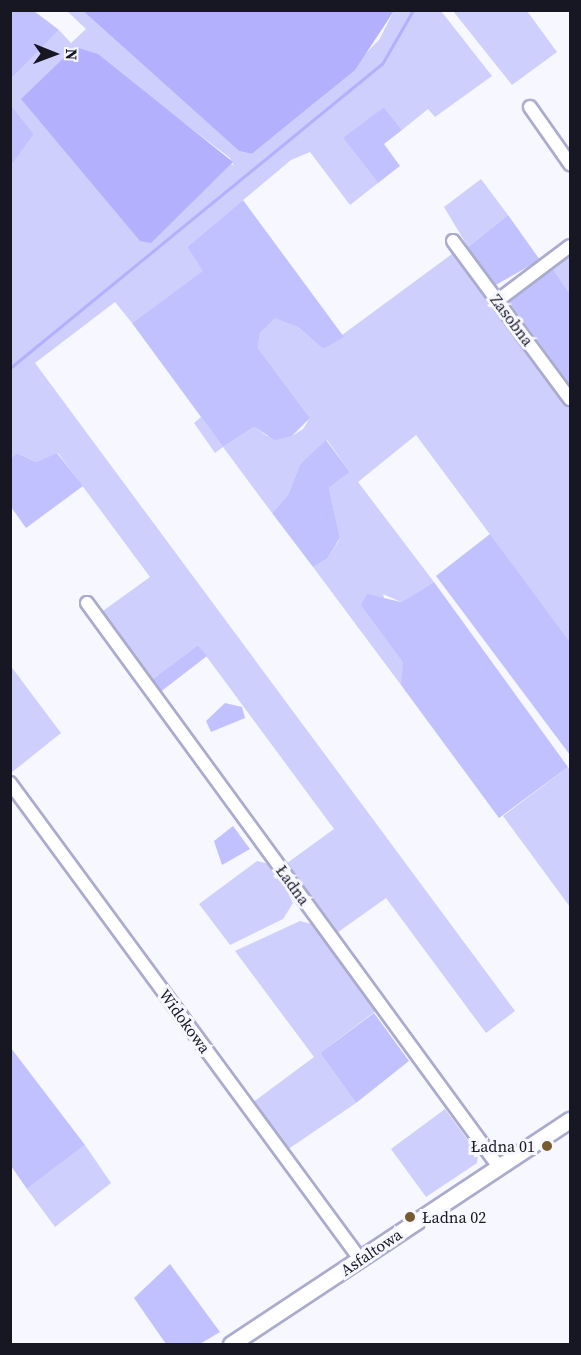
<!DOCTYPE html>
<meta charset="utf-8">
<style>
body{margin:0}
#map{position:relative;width:581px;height:1355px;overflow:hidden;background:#f7f7ff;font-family:"Source Serif 4",serif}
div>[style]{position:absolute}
.green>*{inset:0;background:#cfcffe}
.forest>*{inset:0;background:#c2c1ff}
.water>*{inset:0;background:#b3b1fe}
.stream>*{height:3px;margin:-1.5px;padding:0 1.5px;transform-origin:1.5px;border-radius:1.5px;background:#b3b1fe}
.roads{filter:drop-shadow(2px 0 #ababce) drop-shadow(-2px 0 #ababce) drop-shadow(0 2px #ababce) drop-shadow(0 -2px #ababce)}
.minor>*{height:12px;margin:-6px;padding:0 6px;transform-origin:6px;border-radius:6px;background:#fff}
.tertiary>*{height:15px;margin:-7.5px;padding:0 7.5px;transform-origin:7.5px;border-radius:7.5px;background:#fff}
.dots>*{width:16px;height:16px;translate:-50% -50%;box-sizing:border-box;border:3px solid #f7f7ff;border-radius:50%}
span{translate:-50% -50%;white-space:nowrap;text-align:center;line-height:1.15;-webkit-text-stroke:6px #f7f7ff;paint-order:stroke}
.street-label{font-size:16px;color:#171724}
.poi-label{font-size:16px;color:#171724}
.right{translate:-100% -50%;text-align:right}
.left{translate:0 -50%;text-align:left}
.frame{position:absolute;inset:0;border:12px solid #171724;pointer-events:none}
.north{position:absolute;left:24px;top:24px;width:60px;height:60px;-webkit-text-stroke:4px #f7f7ff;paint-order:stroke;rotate:91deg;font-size:16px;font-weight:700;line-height:24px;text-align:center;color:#171724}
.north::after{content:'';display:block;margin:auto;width:21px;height:27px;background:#171724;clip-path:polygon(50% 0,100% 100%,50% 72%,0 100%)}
</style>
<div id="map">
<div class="green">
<div style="clip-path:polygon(evenodd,67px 11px,83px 11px,239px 151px,252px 154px,323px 96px,379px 40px,394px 11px,441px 11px,492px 76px,435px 117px,428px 109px,402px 130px,384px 107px,344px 139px,378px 183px,350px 205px,310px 152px,291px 160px,187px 247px,204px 271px,132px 323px,115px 302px,35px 363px,515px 1011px,486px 1033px,386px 898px,334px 935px,283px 866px,334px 829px,198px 645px,150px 681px,100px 613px,150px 577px,58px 453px,36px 462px,17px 453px,11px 458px,10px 165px,34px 134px,11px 105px,11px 79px,59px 30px,71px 43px,86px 29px,67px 11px,87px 49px,230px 158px,234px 166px,87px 49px)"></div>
<div style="clip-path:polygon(453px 11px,527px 11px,557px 52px,512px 85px)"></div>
<div style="clip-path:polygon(481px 179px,508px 215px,468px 247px,444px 207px)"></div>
<div style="clip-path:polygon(570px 252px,570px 294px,551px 266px)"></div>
<div style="clip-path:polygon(452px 254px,570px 408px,570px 642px,416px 435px,358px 482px,434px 582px,401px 602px,383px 594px,405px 667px,401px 685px,313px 567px,327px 559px,340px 539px,329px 488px,350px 472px,327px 440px,300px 464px,288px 495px,272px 513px,223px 447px,215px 453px,194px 423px,201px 417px,223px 447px,254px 427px,267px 436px,292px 436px,303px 429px,310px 418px,258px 348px,260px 333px,275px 317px,298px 327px,323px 349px)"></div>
<div style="clip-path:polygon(10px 665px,61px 733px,11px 773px,10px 772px)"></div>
<div style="clip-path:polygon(568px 767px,570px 771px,570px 907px,503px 816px)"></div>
<div style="clip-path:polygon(257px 861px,274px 865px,293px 903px,283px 919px,230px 945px,199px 904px)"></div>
<div style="clip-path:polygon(300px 921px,316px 925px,377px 1010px,320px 1053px,356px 1103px,287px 1150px,252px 1103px,314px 1057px,235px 951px)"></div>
<div style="clip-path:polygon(445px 1109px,478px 1154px,477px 1163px,426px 1197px,391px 1149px)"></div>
<div style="clip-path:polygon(85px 1145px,111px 1183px,55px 1227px,27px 1189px)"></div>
</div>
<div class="forest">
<div style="clip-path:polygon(11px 10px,34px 11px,59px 30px,11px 79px)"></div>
<div style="clip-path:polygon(11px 105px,34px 134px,11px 165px,10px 165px)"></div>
<div style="clip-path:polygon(384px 107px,402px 130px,384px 144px,400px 166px,378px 183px,343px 138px)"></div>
<div style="clip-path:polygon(243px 200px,344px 337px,323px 349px,298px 327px,275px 318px,260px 333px,258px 348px,310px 418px,292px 436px,275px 440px,254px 427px,223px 447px,132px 323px,203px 271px,187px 247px)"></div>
<div style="clip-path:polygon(508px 215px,540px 260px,494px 286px,468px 247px)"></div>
<div style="clip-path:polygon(551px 266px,570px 294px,570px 385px,507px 299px)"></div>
<div style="clip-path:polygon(326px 440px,350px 472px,329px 488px,340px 538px,327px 559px,313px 567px,272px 513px,288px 495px,300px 464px)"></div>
<div style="clip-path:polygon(17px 453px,36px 462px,57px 453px,83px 486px,26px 528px,11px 507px,11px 458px)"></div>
<div style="clip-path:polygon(490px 534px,570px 642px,570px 755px,436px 576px)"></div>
<div style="clip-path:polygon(434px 582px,568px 767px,499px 818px,401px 685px,403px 662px,361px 605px,367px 594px,401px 602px)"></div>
<div style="clip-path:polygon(198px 645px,207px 656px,159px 693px,150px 681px)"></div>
<div style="clip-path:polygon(225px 703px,242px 707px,245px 718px,211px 732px,206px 721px)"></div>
<div style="clip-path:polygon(233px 826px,250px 849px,222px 865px,214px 841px)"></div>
<div style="clip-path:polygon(374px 1013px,409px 1061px,356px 1103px,320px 1053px)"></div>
<div style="clip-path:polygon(11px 1048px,85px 1145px,27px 1189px,11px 1166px)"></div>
<div style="clip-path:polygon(170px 1264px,220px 1332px,200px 1344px,166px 1344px,134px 1298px)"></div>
</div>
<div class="water">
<div style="clip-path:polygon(83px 11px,394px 11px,355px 70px,252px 154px,239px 151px)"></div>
<div style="clip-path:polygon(75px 47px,98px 54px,233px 162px,151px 243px,140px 241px,21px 99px)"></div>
</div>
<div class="stream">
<div style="left:10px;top:368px;width:480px;rotate:-39.3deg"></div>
<div style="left:382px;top:64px;width:62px;rotate:-60.1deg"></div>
</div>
<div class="roads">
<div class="minor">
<div style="left:530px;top:107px;width:70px;rotate:54.9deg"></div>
<div style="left:453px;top:241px;width:197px;rotate:53.5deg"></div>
<div style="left:497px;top:301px;width:91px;rotate:-37deg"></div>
<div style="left:87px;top:603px;width:698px;rotate:53.85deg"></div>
<div style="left:10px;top:783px;width:591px;rotate:53.67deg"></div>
</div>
<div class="tertiary">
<div style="left:231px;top:1344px;width:406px;rotate:-33.5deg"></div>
</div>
</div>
<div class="dots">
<div style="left:547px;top:1146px;background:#785a2f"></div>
<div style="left:410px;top:1217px;background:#785a2f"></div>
</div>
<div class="street-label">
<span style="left:512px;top:320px;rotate:53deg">Zasobna</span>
<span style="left:293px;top:885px;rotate:54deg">Ładna</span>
<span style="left:185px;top:1021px;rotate:54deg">Widokowa</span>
<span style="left:371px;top:1252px;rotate:-34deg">Asfaltowa</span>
</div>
<div class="poi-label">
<span class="right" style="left:535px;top:1146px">Ładna 01</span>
<span class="left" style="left:422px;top:1217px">Ładna 02</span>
</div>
<div class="frame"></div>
<div class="north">N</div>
</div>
